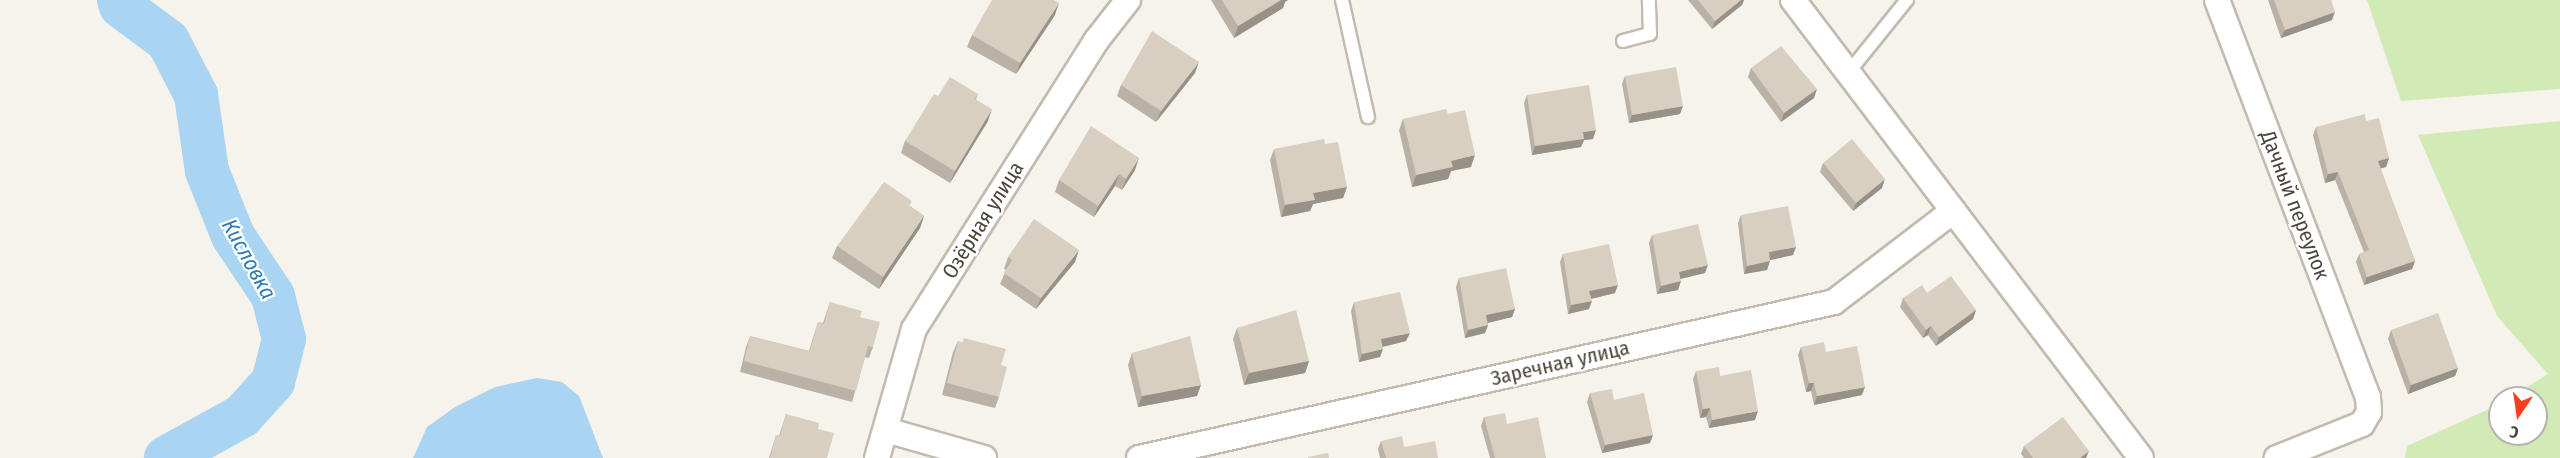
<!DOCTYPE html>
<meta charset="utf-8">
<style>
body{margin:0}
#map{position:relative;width:2560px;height:458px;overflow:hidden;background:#f6f3ec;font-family:"Fira Sans Condensed",sans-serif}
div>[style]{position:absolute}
.green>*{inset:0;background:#d2eab5}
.water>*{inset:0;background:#a9d4f2}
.river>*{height:44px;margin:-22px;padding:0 22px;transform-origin:22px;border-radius:22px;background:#a9d4f2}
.roads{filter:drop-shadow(2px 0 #c2bbae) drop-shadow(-2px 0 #c2bbae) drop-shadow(0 2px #c2bbae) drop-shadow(0 -2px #c2bbae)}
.service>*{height:12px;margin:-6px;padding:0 6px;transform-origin:6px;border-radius:6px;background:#fff}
.minor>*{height:24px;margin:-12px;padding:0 12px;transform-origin:12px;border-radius:12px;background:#fff}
.wall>*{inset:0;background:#bab2a6}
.shaded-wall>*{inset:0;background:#979187}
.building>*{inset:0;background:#d8cfc1}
span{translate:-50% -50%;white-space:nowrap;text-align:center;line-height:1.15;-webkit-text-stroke:4.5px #fff;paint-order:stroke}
.street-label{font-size:21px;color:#4b4439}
.water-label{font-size:22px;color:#2e7ab2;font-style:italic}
.north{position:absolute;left:2488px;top:386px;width:60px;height:60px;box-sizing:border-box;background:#fff;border:2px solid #b7b4b0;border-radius:50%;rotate:193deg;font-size:16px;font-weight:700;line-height:24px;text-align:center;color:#4b4439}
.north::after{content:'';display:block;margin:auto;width:21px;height:27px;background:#fc3f1d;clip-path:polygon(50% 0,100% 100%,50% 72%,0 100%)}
</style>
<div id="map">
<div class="green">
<div style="clip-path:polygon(2367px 0,2560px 0,2560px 89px,2401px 101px)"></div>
<div style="clip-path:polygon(2560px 121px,2560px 458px,2405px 458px,2407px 446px,2500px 404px,2500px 434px,2536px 434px,2536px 398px,2510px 398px,2548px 374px,2497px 316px,2418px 135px)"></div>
</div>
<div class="water">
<div style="clip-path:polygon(537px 378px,562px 382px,579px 396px,603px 458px,413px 458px,427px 427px,455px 407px,495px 387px)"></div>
</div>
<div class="river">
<div style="left:119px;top:0;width:6px;rotate:72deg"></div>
<div style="left:121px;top:6px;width:59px;rotate:36.7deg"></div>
<div style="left:168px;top:41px;width:61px;rotate:62.6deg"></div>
<div style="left:196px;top:95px;width:77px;rotate:81.8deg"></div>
<div style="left:207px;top:171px;width:70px;rotate:68.2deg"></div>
<div style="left:233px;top:236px;width:72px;rotate:56.3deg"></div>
<div style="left:273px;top:296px;width:44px;rotate:75.7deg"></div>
<div style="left:284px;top:339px;width:44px;rotate:104.3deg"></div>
<div style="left:273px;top:382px;width:46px;rotate:132.4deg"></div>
<div style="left:242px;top:416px;width:87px;rotate:151.1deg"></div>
</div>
<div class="roads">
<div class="service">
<div style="left:1342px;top:0;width:120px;rotate:77.5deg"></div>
<div style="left:1623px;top:41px;width:28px;rotate:-15deg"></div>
<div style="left:1650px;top:34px;width:34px;rotate:-92deg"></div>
<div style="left:1848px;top:73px;width:94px;rotate:-51.1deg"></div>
</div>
<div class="minor">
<div style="left:1793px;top:0;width:575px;rotate:52.77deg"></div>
<div style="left:2217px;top:0;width:425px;rotate:69.2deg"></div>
<div style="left:2368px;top:397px;width:15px;rotate:86deg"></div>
<div style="left:2369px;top:412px;width:14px;rotate:120deg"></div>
<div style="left:2362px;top:424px;width:92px;rotate:158.2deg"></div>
<div style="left:886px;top:430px;width:102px;rotate:15.9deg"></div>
<div style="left:877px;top:458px;width:134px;rotate:-74deg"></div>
<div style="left:914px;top:329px;width:341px;rotate:-57.7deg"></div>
<div style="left:1096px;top:41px;width:52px;rotate:-52deg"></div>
<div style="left:1139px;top:458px;width:712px;rotate:-12.65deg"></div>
<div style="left:1834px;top:302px;width:150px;rotate:-37.4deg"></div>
</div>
</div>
<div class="wall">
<div style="clip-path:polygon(1211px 0,1288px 0,1285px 2px,1283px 8px,1234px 38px)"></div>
<div style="clip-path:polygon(1688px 0,1744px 0,1742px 5px,1712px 29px)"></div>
<div style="clip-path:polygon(2268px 0,2331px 0,2332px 20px,2281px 38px)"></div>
<div style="clip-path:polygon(1055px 15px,1016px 74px,967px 47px,972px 35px)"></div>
<div style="clip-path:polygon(1751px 68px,1814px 98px,1781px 122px,1748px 77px)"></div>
<div style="clip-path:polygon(1195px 73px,1156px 122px,1117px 96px,1121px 85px)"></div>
<div style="clip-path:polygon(1625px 76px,1680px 114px,1629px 123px,1622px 84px)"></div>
<div style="clip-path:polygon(978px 94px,976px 99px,988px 121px,950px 183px,901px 153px,905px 141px,938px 96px)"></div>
<div style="clip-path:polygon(1527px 95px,1593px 139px,1584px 140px,1581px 147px,1532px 155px,1524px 103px)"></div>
<div style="clip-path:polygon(1448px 114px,1471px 167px,1451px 171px,1448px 179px,1412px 187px,1399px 130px,1403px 119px)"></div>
<div style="clip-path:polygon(2366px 121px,2389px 158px,2386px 167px,2380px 168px,2415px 261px,2412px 269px,2364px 285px,2356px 262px,2359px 254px,2364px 252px,2335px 180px,2325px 183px,2313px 135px,2316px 127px)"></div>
<div style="clip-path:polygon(1325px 144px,1347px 187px,1343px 198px,1313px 204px,1310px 211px,1281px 217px,1270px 160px,1274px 149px)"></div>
<div style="clip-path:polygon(1823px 163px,1882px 188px,1853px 211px,1820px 172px)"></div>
<div style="clip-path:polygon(1135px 170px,1122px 190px,1115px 186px,1094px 217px,1055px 192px,1059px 180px)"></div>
<div style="clip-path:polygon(910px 206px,924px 216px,920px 228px,879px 289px,832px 258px,837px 246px)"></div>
<div style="clip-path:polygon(1741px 215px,1793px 255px,1770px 260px,1767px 270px,1744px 274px,1738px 223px)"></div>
<div style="clip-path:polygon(1652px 235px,1705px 273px,1680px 279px,1678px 290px,1657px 294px,1649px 243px)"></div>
<div style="clip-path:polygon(1563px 254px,1615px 293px,1591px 299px,1589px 309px,1568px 314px,1560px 262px)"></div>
<div style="clip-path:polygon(1008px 257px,1075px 262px,1036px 309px,1000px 284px,1006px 270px,1004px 269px)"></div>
<div style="clip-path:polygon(1459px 278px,1515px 309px,1512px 317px,1488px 323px,1488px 325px,1485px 333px,1465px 338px,1456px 287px)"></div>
<div style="clip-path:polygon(1927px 293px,1976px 310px,1973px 319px,1936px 346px,1928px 335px,1923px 338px,1900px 307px,1903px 298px)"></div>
<div style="clip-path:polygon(830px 302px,860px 317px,873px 347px,869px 358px,865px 357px,852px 402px,740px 372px,746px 347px,750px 336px,809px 351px,818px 322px,823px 323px)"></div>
<div style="clip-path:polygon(1354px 302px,1406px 341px,1382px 347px,1380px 357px,1359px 362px,1351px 311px)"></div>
<div style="clip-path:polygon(1237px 328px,1309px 361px,1305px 373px,1244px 385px,1233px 339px)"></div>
<div style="clip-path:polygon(2391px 330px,2458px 368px,2455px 376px,2408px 394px,2388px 339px)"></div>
<div style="clip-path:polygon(958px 341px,1001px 365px,999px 397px,995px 408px,942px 395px,953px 352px)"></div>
<div style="clip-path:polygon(1801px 347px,1826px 352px,1862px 395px,1814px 405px,1811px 391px,1806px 392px,1798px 355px)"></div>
<div style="clip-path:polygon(1132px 353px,1197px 396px,1138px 407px,1128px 365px)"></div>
<div style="clip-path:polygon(1696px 371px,1720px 376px,1755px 420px,1709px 428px,1706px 417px,1700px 418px,1693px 379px)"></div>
<div style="clip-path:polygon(1590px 393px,1614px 400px,1653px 435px,1650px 443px,1602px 453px,1587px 402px)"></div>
<div style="clip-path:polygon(786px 414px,818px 429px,827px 458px,769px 458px,776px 435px,779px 436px)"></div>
<div style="clip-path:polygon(1484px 417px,1507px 424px,1546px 458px,1490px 458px,1481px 426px)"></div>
<div style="clip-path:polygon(1381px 441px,1404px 447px,1438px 458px,1380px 458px,1378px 449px)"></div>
<div style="clip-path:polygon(2024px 446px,2086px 458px,2024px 458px,2021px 454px)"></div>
</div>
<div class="shaded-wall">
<div style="clip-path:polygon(1281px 0,1288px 0,1285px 2px,1283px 8px,1234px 38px,1238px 26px)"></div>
<div style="clip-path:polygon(1741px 0,1744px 0,1742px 5px,1712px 29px,1715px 21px)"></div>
<div style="clip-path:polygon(1059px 3px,1055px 15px,1016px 74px,1020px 63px)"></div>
<div style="clip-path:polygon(2335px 12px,2332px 20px,2281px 38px,2285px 30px)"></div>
<div style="clip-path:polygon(1199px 62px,1195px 73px,1156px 122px,1161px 111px)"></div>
<div style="clip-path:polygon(1817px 89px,1814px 98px,1781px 122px,1784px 113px)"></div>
<div style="clip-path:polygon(1683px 106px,1680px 114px,1629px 123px,1632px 115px)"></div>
<div style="clip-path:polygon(992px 109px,988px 121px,950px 183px,955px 171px)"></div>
<div style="clip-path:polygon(1596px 130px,1593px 139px,1584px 140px,1581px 147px,1532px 155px,1535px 146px,1583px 132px)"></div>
<div style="clip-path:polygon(1475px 155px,1471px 167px,1451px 171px,1448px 179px,1412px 187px,1416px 175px,1451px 161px)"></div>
<div style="clip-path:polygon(1139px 158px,1135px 170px,1122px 190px,1126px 179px)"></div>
<div style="clip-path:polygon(2389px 158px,2386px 167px,2375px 170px,2378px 161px)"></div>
<div style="clip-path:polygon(2338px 172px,2335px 180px,2325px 183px,2328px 174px)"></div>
<div style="clip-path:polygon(1119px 174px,1115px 186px,1094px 217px,1098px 206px)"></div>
<div style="clip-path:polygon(1885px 179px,1882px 188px,1853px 211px,1856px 203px)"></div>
<div style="clip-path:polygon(1347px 187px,1343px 198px,1313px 204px,1310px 211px,1281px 217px,1285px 205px,1313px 193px)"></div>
<div style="clip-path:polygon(924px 216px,920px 228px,879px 289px,883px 277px)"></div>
<div style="clip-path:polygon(1796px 247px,1793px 255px,1766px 261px,1769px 252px)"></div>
<div style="clip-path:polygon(1079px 250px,1075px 262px,1036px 309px,1041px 298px)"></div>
<div style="clip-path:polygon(1770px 261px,1767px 270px,1744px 274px,1747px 266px)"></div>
<div style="clip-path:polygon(2415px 261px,2412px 269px,2364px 285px,2367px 277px)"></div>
<div style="clip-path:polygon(1708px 265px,1705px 273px,1676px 280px,1679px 272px)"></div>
<div style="clip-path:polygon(1681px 281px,1678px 290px,1657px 294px,1661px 286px)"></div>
<div style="clip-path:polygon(1618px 285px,1615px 293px,1586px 300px,1589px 291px)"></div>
<div style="clip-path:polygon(1592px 301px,1589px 309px,1568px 314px,1571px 305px)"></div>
<div style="clip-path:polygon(1515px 309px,1512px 317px,1483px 324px,1486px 315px)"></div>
<div style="clip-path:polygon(1976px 310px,1973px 319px,1936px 346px,1939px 337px)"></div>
<div style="clip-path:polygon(1488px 325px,1485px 333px,1465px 338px,1468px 330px)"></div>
<div style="clip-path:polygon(1931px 326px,1928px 335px,1923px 338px,1926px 330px)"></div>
<div style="clip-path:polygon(1410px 333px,1406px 341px,1378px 348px,1381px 339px)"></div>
<div style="clip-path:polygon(1383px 349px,1380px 357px,1359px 362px,1362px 354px)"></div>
<div style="clip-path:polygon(1309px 361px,1305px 373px,1244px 385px,1249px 373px)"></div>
<div style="clip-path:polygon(2458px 368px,2455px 376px,2408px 394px,2411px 385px)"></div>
<div style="clip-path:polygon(1809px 383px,1814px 383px,1811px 391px,1806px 392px)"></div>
<div style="clip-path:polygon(1201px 385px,1197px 396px,1138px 407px,1142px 396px)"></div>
<div style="clip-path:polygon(1865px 387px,1862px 395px,1814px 405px,1817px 396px)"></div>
<div style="clip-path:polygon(1710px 408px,1706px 417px,1700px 418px,1703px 409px)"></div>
<div style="clip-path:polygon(1758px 411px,1755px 420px,1709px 428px,1712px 420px)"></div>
<div style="clip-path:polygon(1653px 435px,1650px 443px,1602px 453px,1605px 445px)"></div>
<div style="clip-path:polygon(2089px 451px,2086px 458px,2080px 458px)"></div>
</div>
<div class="building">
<div style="clip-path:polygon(992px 0,1054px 0,1059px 3px,1020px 63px,972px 35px)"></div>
<div style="clip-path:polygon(1222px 0,1281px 0,1238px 26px)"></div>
<div style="clip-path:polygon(1698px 0,1741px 0,1715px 21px)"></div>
<div style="clip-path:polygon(2274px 0,2331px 0,2335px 12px,2285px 30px)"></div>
<div style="clip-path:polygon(1152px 31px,1199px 62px,1161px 111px,1121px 85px)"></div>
<div style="clip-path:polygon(1781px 46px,1817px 89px,1784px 113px,1751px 68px)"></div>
<div style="clip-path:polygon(1676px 67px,1683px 106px,1632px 115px,1625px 76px)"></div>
<div style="clip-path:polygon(950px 77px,978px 94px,975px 99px,992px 109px,955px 171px,905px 141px,934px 94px,938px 96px)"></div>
<div style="clip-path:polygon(1589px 85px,1596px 130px,1583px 132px,1584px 139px,1535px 146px,1527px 95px)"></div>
<div style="clip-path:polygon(1446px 109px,1448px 114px,1465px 110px,1475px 155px,1451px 161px,1453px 167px,1416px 175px,1403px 119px)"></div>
<div style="clip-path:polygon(2365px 114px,2366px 121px,2379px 118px,2389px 158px,2378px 161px,2415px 261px,2367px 277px,2359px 254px,2369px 250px,2338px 172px,2328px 174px,2316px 127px)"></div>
<div style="clip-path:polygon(1091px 126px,1139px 158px,1126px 179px,1119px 174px,1098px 206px,1059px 180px)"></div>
<div style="clip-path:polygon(1324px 139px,1325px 144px,1338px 142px,1347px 187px,1313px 193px,1315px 200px,1285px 205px,1274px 149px)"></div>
<div style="clip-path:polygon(1852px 139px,1885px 179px,1856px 203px,1823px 163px)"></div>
<div style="clip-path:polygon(884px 182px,912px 201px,909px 206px,924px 216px,883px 277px,837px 246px)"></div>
<div style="clip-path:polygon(1788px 206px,1796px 247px,1769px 252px,1770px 261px,1747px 266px,1741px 215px)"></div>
<div style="clip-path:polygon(1034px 219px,1079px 250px,1041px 298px,1004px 273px,1012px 260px,1008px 257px)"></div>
<div style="clip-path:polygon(1698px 224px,1708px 265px,1679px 272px,1681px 281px,1661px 286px,1652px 235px)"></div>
<div style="clip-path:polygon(1609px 244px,1618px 285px,1589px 291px,1592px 301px,1571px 305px,1563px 254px)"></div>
<div style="clip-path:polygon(1506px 268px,1515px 309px,1486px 315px,1488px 325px,1468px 330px,1459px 278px)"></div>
<div style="clip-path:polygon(1951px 276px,1976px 310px,1939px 337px,1931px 326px,1926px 330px,1903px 298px,1922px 285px,1927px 293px)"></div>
<div style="clip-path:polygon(1400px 292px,1410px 333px,1381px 339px,1383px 349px,1362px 354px,1354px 302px)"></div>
<div style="clip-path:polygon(830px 302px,862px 311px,860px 317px,880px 322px,873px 347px,868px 346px,856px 391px,744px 361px,750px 336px,810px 351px,818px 322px,824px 324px)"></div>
<div style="clip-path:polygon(1296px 310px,1309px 361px,1249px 373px,1237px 328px)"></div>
<div style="clip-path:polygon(2438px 313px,2458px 368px,2411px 385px,2391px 330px)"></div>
<div style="clip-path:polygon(1190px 336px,1201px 385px,1142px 396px,1132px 353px)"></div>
<div style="clip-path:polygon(964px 338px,1006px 349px,1001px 365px,1007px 367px,999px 397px,947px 383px,958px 341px,963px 342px)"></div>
<div style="clip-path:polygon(1824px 342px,1826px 352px,1857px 346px,1865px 387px,1817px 396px,1814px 383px,1809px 383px,1801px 347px)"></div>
<div style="clip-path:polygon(1719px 367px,1720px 376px,1751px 370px,1758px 411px,1712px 420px,1710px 408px,1703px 409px,1696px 371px)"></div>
<div style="clip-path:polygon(1612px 389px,1614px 400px,1644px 393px,1653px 435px,1605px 445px,1590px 393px)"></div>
<div style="clip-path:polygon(1505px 413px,1507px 424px,1538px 417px,1546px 458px,1495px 458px,1484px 417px)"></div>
<div style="clip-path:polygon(786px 414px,819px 423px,818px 429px,834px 433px,827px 458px,770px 458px,776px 435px,780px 436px)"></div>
<div style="clip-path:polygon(2063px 417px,2089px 451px,2080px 458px,2033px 458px,2024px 446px)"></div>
<div style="clip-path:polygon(1402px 436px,1404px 447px,1435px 441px,1438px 458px,1386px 458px,1381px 441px)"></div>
<div style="clip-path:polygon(1328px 453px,1329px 458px,1308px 458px,1308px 457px)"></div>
</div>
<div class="street-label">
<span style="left:2295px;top:205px;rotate:69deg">Дачный переулок</span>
<span style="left:983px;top:220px;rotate:-58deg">Озёрная улица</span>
<span style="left:1560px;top:363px;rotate:-13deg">Заречная улица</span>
</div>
<div class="water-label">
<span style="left:249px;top:259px;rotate:61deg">Кисловка</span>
</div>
<div class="north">С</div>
</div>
